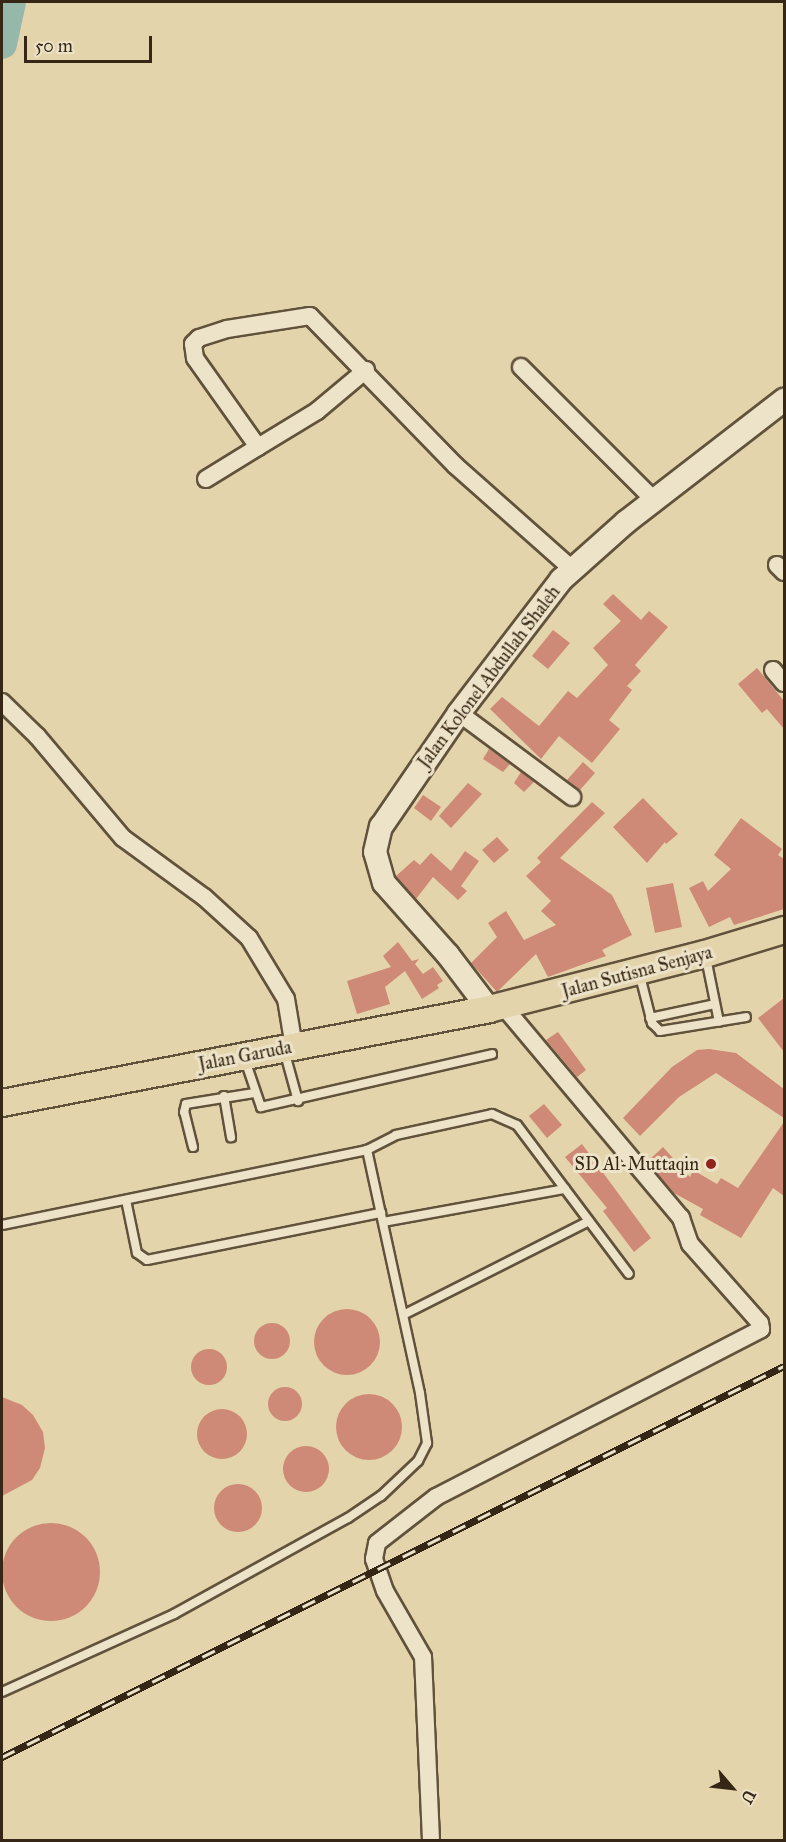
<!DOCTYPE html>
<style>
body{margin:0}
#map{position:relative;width:786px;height:1842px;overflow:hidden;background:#e3d4ac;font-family:"IM FELL Great Primer",serif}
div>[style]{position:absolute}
.river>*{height:30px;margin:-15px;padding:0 15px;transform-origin:15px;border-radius:15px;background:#95b8ab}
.building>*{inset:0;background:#cf8977}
.round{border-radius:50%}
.roads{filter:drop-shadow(2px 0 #61523b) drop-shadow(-2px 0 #61523b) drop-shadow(0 2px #61523b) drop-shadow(0 -2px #61523b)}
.lane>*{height:8px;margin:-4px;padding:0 4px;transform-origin:4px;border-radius:4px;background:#ede3c9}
.street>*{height:16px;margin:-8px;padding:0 8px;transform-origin:8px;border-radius:8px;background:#ede3c9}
.secondary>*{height:22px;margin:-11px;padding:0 11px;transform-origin:11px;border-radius:11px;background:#ede3c9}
.primary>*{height:26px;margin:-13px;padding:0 13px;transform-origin:13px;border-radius:13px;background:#e3d4ac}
.rail>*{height:7px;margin-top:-3.5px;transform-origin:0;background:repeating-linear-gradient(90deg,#ede3c9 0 14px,#362615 0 28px);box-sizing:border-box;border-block:2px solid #362615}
.dots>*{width:16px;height:16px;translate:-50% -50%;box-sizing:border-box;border:3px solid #ede3c9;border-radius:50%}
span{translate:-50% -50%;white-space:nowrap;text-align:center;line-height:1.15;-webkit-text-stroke:6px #ede3c9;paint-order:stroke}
.street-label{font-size:18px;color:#362615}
.poi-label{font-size:18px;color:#362615}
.right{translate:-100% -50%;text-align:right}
.frame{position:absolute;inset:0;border:3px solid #362615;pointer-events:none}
.north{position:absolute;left:702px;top:1758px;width:60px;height:60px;-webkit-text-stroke:4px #ede3c9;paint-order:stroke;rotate:118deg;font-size:16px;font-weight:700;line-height:24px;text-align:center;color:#362615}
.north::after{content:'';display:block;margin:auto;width:21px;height:27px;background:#362615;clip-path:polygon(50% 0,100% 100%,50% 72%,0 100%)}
.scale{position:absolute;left:24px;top:36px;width:128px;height:27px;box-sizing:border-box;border:3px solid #362615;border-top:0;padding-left:8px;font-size:18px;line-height:21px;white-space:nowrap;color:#362615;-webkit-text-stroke:4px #ede3c9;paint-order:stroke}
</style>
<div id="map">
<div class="river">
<div style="left:2px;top:44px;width:43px;rotate:-77.9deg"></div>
</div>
<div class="building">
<div style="clip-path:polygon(613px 594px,641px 620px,649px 611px,668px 627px,635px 665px,641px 671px,627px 686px,632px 690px,609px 720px,620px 729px,592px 763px,559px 736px,541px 759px,490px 709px,502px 697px,539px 726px,568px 691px,577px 698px,608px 665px,593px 648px,621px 621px,603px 604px)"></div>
<div style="clip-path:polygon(553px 630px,570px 643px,548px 669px,532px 656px)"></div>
<div style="clip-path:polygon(757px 668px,784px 701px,784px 729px,767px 709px,762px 713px,738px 684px)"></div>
<div style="clip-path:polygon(489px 749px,510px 764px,503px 772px,483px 759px)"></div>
<div style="clip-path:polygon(583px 762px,595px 773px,580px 790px,567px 780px)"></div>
<div style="clip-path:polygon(521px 772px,534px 782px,524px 792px,514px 783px)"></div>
<div style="clip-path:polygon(468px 783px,482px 794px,451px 828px,439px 816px)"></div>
<div style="clip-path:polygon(423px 795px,441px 807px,431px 821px,414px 808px)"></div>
<div style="clip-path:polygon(643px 798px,678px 834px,666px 844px,665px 842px,647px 863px,613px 827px)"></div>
<div style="clip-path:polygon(592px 802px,605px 813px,560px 858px,612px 895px,632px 935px,602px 950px,606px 956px,548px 977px,536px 954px,497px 992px,471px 963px,497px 937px,488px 923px,506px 911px,524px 940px,556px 925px,541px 911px,551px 901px,526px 876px,541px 862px,537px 858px)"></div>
<div style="clip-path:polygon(741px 818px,782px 849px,778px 855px,784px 859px,784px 909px,734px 925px,730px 917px,709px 927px,689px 888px,703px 881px,708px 891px,731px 869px,714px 855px)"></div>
<div style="clip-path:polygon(497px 837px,509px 850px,494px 863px,482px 850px)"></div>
<div style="clip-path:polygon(465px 851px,479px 861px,461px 886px,467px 891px,458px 900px,433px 877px,416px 899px,396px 876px,414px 860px,420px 865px,431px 853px,451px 871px)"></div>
<div style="clip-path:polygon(673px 883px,682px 927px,655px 933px,646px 888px)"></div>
<div style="clip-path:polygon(398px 942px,412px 961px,419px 959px,415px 964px,423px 974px,433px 967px,443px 981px,437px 985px,439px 988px,422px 999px,405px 971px,385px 987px,390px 1004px,357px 1014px,347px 981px,391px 967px,383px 956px)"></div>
<div style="clip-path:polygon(784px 998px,784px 1052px,758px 1018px)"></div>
<div style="clip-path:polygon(558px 1032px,586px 1070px,577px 1077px,546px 1040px)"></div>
<div style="clip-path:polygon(709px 1049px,736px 1053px,784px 1089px,784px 1118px,716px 1073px,679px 1097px,640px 1136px,623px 1118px,672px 1067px,697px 1050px)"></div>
<div style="clip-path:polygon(544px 1104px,562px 1125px,547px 1138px,529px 1116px)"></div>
<div style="clip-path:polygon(784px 1122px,784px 1196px,773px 1188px,741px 1238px,700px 1215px,703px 1209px,674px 1193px,647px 1162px,663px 1147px,690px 1177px,693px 1170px,717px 1184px,721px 1178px,738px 1188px)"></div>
<div style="clip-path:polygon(582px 1144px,651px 1238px,634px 1252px,603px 1211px,607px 1208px,565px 1157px)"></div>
<div class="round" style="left:314px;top:1309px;width:66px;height:66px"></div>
<div class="round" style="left:254px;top:1323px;width:36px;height:36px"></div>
<div class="round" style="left:191px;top:1349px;width:36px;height:36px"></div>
<div class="round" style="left:268px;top:1387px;width:34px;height:34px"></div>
<div class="round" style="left:336px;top:1394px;width:66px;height:66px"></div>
<div style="clip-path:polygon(2px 1397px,22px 1405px,33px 1415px,43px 1432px,45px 1448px,40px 1468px,32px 1480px,2px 1496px)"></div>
<div class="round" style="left:197px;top:1409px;width:50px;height:50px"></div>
<div class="round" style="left:283px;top:1446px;width:46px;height:46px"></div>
<div class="round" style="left:214px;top:1484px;width:48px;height:48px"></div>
<div class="round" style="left:2px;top:1523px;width:98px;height:98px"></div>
</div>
<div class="roads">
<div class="lane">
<div style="left:706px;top:958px;width:65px;rotate:78.5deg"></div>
<div style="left:639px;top:972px;width:53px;rotate:75.7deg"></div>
<div style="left:652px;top:1023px;width:11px;rotate:45deg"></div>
<div style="left:660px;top:1031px;width:87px;rotate:-9.2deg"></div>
<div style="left:650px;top:1018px;width:66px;rotate:-12.2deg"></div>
<div style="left:284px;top:1050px;width:53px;rotate:74.6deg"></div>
<div style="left:245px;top:1060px;width:50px;rotate:71.2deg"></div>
<div style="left:261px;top:1107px;width:237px;rotate:-12.9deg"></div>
<div style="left:224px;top:1096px;width:42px;rotate:80.3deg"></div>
<div style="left:193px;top:1147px;width:36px;rotate:-104deg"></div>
<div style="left:184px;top:1112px;width:8px;rotate:-76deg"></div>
<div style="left:186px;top:1104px;width:69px;rotate:-9.2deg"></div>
<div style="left:126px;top:1200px;width:54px;rotate:78.3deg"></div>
<div style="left:137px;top:1253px;width:12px;rotate:35deg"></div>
<div style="left:147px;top:1260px;width:239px;rotate:-11.4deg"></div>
<div style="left:383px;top:1222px;width:185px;rotate:-10.3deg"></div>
<div style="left:2px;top:1225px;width:373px;rotate:-11.6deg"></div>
<div style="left:367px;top:1150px;width:33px;rotate:-27deg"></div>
<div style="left:396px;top:1135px;width:98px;rotate:-12.3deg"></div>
<div style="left:492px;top:1114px;width:27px;rotate:24deg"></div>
<div style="left:517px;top:1125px;width:186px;rotate:53.1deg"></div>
<div style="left:405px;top:1314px;width:206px;rotate:-26.8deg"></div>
<div style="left:2px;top:1692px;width:189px;rotate:-24.4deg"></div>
<div style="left:174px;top:1614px;width:199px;rotate:-28.9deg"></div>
<div style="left:348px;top:1518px;width:40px;rotate:-34deg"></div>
<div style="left:381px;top:1496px;width:51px;rotate:-43.4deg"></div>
<div style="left:418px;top:1461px;width:20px;rotate:-63deg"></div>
<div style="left:427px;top:1443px;width:50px;rotate:-98deg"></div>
<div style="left:420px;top:1393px;width:249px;rotate:-102.3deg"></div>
</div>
<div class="street">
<div style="left:521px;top:367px;width:188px;rotate:45deg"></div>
<div style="left:258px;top:447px;width:69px;rotate:-31.4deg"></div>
<div style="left:317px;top:411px;width:64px;rotate:-39.9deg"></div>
<div style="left:206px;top:479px;width:61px;rotate:-31.6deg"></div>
<div style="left:258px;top:447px;width:109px;rotate:-125.3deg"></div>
<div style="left:195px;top:358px;width:14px;rotate:-98deg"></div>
<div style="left:193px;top:344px;width:8px;rotate:-45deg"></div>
<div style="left:199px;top:338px;width:29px;rotate:-18deg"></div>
<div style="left:227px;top:329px;width:84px;rotate:-8.9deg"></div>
<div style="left:310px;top:316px;width:209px;rotate:45.8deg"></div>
<div style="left:456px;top:466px;width:157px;rotate:41.6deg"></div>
<div style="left:777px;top:565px;width:10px;rotate:45deg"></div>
<div style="left:773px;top:670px;width:17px;rotate:50deg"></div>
<div style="left:2px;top:702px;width:49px;rotate:44.2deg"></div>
<div style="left:37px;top:736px;width:133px;rotate:49.9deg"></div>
<div style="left:123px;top:838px;width:100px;rotate:36.1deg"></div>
<div style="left:204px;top:897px;width:61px;rotate:42.3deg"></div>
<div style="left:249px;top:938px;width:71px;rotate:58.8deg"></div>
<div style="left:286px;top:999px;width:49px;rotate:80.5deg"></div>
<div style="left:459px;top:713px;width:141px;rotate:36.6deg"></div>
<div style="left:431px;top:1840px;width:183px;rotate:-92.5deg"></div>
<div style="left:423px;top:1657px;width:76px;rotate:-119.9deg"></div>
<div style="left:385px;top:1591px;width:34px;rotate:-109deg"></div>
<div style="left:374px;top:1559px;width:16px;rotate:-79deg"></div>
<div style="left:377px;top:1543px;width:75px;rotate:-37.9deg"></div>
<div style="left:436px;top:1497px;width:366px;rotate:-27.3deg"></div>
<div style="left:761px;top:1329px;width:6px;rotate:-99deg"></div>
<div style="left:760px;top:1323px;width:106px;rotate:-131.5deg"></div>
<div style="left:690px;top:1244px;width:28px;rotate:-109deg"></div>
<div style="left:681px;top:1218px;width:277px;rotate:-130deg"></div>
</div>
<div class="secondary">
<div style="left:489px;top:1009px;width:68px;rotate:-127.2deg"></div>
<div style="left:448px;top:955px;width:96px;rotate:-131.6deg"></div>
<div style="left:384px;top:883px;width:32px;rotate:-106deg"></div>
<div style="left:375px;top:852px;width:26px;rotate:-77deg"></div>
<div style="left:381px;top:827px;width:138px;rotate:-55.6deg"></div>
<div style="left:459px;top:713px;width:168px;rotate:-52.5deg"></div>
<div style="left:561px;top:580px;width:87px;rotate:-41.7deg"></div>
<div style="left:626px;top:522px;width:200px;rotate:-37.7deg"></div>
</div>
<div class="primary">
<div style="left:2px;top:1103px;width:496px;rotate:-10.9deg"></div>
<div style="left:489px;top:1009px;width:223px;rotate:-14.3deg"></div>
<div style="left:705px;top:954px;width:83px;rotate:-16.9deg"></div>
</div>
</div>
<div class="rail">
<div style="left:2px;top:1757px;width:874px;rotate:-26.57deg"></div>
</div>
<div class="dots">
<div style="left:711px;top:1164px;background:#8f2418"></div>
</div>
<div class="street-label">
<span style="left:489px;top:677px;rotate:-53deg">Jalan Kolonel Abdullah Shaleh</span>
<span style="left:637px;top:972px;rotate:-15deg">Jalan Sutisna Senjaya</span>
<span style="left:245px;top:1056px;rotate:-11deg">Jalan Garuda</span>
</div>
<div class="poi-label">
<span class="right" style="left:699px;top:1164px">SD Al-Muttaqin</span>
</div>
<div class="frame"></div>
<div class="north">U</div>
<div class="scale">50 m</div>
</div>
